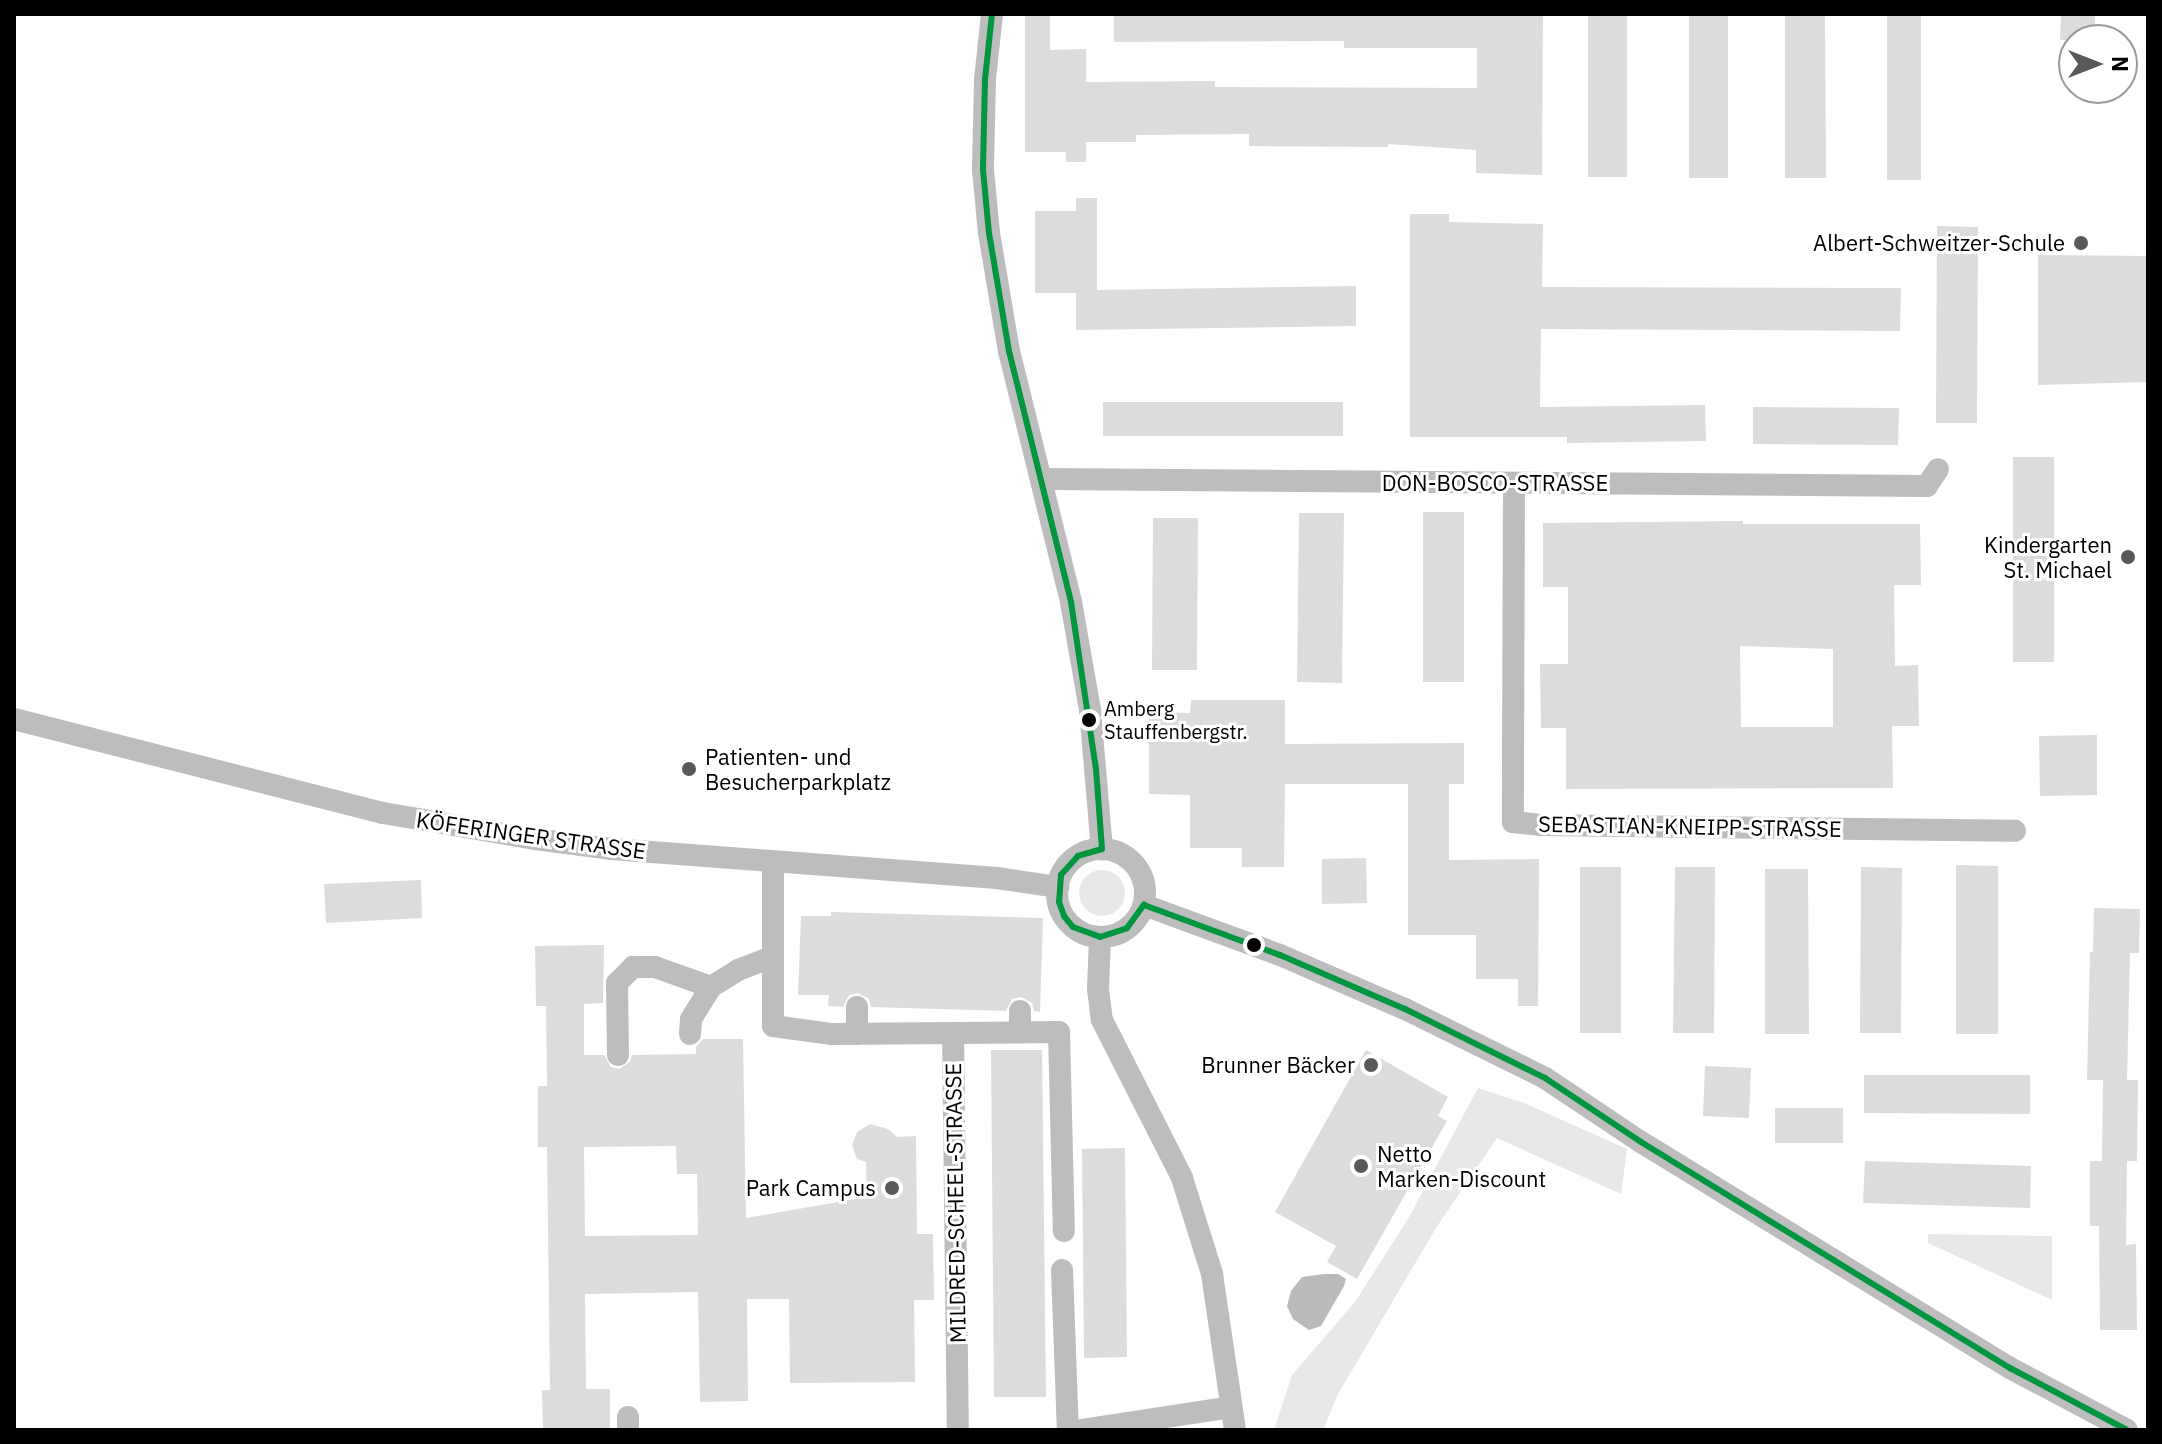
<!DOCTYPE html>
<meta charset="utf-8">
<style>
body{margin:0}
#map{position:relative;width:2162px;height:1444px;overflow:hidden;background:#fff;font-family:"IBM Plex Sans",sans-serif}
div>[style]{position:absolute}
.green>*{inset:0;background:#e8e8e8}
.round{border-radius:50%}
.water>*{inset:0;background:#bababa}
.building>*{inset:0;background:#dcdcdc}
.minor>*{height:22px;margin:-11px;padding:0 11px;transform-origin:11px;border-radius:11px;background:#bdbdbd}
.minor>.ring{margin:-11px;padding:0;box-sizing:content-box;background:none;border:22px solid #bdbdbd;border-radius:50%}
.bus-1>*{height:6px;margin:-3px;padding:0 3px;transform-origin:3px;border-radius:3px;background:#00963f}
.dots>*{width:22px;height:22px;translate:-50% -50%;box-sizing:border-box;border:4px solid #fff;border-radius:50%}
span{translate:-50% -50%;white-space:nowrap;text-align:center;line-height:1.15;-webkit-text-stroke:6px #fff;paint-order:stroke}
.bus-label{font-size:20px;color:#000}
.left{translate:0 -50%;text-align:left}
.poi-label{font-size:22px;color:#000}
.right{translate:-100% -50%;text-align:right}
.street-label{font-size:22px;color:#000}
.frame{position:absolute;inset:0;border:16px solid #000;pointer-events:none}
.north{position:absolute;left:2058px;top:24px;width:80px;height:80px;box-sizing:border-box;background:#fff;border:2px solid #999;border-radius:50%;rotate:90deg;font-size:22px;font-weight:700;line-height:32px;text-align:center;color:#000}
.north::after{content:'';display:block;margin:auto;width:28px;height:36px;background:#595959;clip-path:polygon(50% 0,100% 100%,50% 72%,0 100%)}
</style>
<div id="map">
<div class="green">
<div class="round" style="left:1079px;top:870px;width:46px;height:46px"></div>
<div style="clip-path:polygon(1478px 1088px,1524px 1103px,1627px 1149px,1621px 1194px,1497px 1138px,1436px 1228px,1338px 1394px,1323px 1430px,1274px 1430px,1292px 1375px,1355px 1302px,1408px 1219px)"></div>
<div style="clip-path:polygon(1928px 1234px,2052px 1236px,2052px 1300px,1928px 1243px)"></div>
</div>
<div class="water">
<div style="clip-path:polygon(1324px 1274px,1338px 1274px,1346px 1279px,1344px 1286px,1321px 1326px,1309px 1330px,1293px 1319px,1287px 1306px,1291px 1291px,1302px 1277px)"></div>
</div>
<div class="building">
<div style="clip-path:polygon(1025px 14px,1050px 14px,1050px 50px,1086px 49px,1086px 82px,1215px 81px,1215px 87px,1477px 88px,1477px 48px,1344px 48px,1344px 41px,1114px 42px,1114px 14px,1543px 14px,1542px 175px,1476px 173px,1476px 150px,1388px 144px,1388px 147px,1249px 146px,1249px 134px,1136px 135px,1136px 142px,1086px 142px,1086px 162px,1066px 162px,1066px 152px,1025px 152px)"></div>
<div style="clip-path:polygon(1588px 14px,1627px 14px,1627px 177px,1588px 177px)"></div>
<div style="clip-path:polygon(1689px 14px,1728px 14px,1728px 178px,1689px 178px)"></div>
<div style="clip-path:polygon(1785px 14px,1825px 14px,1826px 178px,1785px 178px)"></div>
<div style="clip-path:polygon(1887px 14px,1921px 14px,1921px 180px,1887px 180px)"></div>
<div style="clip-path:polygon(2061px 14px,2095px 14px,2095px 40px,2060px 40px)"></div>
<div style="clip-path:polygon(1076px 198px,1097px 198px,1097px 290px,1356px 286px,1356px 326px,1076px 330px,1076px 293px,1035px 293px,1035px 211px,1076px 211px)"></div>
<div style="clip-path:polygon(1410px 214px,1449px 214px,1449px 222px,1543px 224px,1542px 287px,1901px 288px,1900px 331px,1541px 329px,1540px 407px,1705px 405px,1706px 441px,1567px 443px,1567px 437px,1410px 437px)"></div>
<div style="clip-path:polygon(1937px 226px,1978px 227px,1977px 423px,1936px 423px)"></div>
<div style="clip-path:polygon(2038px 255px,2148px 256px,2148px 382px,2038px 385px)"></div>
<div style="clip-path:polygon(1103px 402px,1343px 402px,1343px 436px,1103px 436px)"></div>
<div style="clip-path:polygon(1753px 407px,1899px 408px,1898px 445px,1753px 444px)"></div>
<div style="clip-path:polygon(2013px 457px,2054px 457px,2054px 662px,2013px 662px)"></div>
<div style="clip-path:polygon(1423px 512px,1464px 512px,1464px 682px,1423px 682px)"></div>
<div style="clip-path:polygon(1299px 513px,1344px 513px,1342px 683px,1297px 682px)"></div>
<div style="clip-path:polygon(1153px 518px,1198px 518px,1197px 670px,1152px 670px)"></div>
<div style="clip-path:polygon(evenodd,1743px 521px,1743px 524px,1920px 524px,1921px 585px,1894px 585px,1895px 666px,1918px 665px,1919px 726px,1892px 726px,1893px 788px,1566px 789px,1566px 728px,1541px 728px,1540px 664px,1568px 664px,1568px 587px,1543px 587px,1543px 523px,1743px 521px,1740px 646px,1833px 649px,1833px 727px,1741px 727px,1740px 646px)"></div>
<div style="clip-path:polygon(1191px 700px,1285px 700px,1285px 744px,1464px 743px,1464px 784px,1449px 784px,1449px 860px,1539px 859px,1538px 1006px,1518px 1006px,1518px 979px,1476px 979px,1476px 935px,1408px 935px,1408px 784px,1285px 784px,1284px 867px,1242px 867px,1242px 848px,1190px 848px,1190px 795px,1149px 794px,1149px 712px,1190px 713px)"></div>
<div style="clip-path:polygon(2097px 735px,2097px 795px,2040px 796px,2039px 736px)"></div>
<div style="clip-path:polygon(1366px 858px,1367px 903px,1322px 904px,1322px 859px)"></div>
<div style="clip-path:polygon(1956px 865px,1998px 866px,1998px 1034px,1956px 1034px)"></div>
<div style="clip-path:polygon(1580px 867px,1621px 867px,1621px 1033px,1580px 1033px)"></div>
<div style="clip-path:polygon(1675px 867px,1715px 867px,1714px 1033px,1673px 1033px)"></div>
<div style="clip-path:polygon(1861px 867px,1902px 868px,1901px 1033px,1860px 1033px)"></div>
<div style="clip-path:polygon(1765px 869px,1808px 869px,1809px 1034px,1765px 1034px)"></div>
<div style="clip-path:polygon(421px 880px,422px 918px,326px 923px,324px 884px)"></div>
<div style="clip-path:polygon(2094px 908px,2140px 909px,2139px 953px,2130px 953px,2127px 1080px,2138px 1080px,2137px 1161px,2127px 1161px,2126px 1245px,2136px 1244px,2137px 1330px,2100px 1330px,2099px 1226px,2090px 1226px,2090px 1161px,2102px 1161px,2103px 1080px,2087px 1080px,2090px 952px,2093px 952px)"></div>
<div style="clip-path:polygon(831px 912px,1043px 918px,1040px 1012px,1034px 1011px,1032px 1003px,1021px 997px,1012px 999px,1006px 1011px,871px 1007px,869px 999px,858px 993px,849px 995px,843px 1007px,828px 1006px,829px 995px,798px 995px,801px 916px,831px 916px)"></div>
<div style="clip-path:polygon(evenodd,604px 945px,603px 1003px,584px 1004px,584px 1055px,604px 1055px,611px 1067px,619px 1069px,630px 1062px,632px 1055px,696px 1054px,696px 1047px,703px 1039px,743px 1039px,746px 1218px,867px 1197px,866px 1162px,857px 1159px,852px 1145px,857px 1132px,870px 1124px,888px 1129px,897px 1137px,916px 1136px,917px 1234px,933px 1234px,934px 1300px,914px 1300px,915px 1382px,790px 1383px,789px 1299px,747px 1299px,748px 1401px,700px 1402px,698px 1292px,585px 1294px,586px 1389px,610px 1389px,610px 1430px,543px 1430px,542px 1390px,550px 1390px,547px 1147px,538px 1147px,538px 1086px,547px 1086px,546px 1006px,536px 1006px,535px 946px,604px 945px,676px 1146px,677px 1174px,697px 1174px,698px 1235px,585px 1236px,584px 1147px,676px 1146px)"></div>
<div style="clip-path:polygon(991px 1050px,1042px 1050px,1046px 1397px,994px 1397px)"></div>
<div style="clip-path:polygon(1366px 1050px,1448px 1097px,1438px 1116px,1447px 1121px,1357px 1279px,1327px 1262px,1336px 1246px,1275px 1212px)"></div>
<div style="clip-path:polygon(1705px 1066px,1751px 1068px,1749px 1118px,1703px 1116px)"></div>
<div style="clip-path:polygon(1864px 1075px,2030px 1075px,2030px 1114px,1864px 1113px)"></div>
<div style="clip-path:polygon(1775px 1108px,1843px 1108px,1843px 1143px,1775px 1143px)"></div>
<div style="clip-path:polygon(1125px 1148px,1127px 1357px,1084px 1358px,1082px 1149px)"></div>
<div style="clip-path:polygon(1865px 1161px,2031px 1166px,2030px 1208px,1863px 1203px)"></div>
</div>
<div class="minor">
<div style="left:992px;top:14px;width:65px;rotate:96.1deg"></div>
<div style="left:985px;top:79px;width:91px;rotate:91.3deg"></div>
<div style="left:983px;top:170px;width:63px;rotate:84.6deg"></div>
<div style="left:989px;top:233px;width:120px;rotate:80.4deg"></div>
<div style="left:1009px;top:351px;width:259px;rotate:76.1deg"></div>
<div style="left:1071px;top:602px;width:110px;rotate:80deg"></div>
<div style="left:1090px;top:710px;width:140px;rotate:85.1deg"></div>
<div style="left:1044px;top:479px;width:883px;rotate:0.45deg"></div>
<div style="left:1927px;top:486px;width:20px;rotate:-57deg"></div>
<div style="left:1514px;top:483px;width:339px;rotate:90.2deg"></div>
<div style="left:1513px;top:822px;width:27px;rotate:6deg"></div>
<div style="left:1540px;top:825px;width:475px;rotate:0.7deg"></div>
<div style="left:14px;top:719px;width:381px;rotate:14.3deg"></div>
<div style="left:383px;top:813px;width:154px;rotate:9.7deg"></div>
<div style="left:535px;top:839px;width:78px;rotate:7.4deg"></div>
<div style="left:612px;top:849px;width:386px;rotate:4.3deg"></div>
<div style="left:997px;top:878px;width:62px;rotate:8.4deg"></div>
<div class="ring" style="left:1057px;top:849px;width:66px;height:66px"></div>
<div style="left:773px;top:862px;width:164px;rotate:90deg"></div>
<div style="left:773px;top:1026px;width:60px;rotate:7.7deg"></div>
<div style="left:832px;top:1034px;width:121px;rotate:-0.5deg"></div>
<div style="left:953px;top:1033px;width:397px;rotate:89.3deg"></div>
<div style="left:1144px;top:905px;width:145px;rotate:20.2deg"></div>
<div style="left:1280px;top:955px;width:136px;rotate:23.4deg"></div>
<div style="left:1405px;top:1009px;width:156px;rotate:26.2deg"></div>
<div style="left:1545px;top:1078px;width:115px;rotate:33.7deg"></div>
<div style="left:1641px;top:1142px;width:433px;rotate:31.5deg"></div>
<div style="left:2010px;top:1368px;width:132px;rotate:27.9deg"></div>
<div style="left:1100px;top:937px;width:52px;rotate:92.2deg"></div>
<div style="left:1098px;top:989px;width:31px;rotate:83deg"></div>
<div style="left:1102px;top:1020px;width:177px;rotate:63.1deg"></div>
<div style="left:1182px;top:1178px;width:101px;rotate:72.6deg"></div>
<div style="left:1212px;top:1274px;width:158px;rotate:81.6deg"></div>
<div style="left:857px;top:1007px;width:27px;rotate:90deg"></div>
<div style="left:1020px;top:1011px;width:21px;rotate:90deg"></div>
<div style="left:953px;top:1033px;width:106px;rotate:-0.5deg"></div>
<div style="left:1059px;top:1032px;width:199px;rotate:88.6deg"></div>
<div style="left:690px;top:1034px;width:15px;rotate:-86deg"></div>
<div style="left:691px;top:1019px;width:38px;rotate:-58deg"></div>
<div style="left:711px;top:987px;width:32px;rotate:-32deg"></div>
<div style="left:738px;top:970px;width:34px;rotate:-21deg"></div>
<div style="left:618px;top:1055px;width:72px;rotate:-90.8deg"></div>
<div style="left:617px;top:983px;width:23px;rotate:-45deg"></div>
<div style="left:633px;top:967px;width:22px"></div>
<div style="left:655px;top:967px;width:59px;rotate:19.7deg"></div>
<div style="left:1062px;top:1270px;width:160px;rotate:87.9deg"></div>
<div style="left:628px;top:1417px;width:13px;rotate:90deg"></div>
<div style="left:1081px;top:1430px;width:152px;rotate:-8.7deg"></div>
</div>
<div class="bus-1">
<div style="left:992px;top:14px;width:65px;rotate:96.1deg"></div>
<div style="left:985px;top:79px;width:91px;rotate:91.3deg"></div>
<div style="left:983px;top:170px;width:63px;rotate:84.6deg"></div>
<div style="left:989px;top:233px;width:120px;rotate:80.4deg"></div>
<div style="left:1009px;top:351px;width:259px;rotate:76.1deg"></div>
<div style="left:1071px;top:602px;width:169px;rotate:81.5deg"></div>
<div style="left:1096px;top:769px;width:80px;rotate:85.7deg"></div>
<div style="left:1102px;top:849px;width:25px;rotate:164deg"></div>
<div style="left:1078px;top:856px;width:25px;rotate:132deg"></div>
<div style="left:1061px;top:875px;width:27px;rotate:94deg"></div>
<div style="left:1059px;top:902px;width:15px;rotate:70deg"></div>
<div style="left:1064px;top:916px;width:14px;rotate:51deg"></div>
<div style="left:1073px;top:927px;width:29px;rotate:20deg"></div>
<div style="left:1100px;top:937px;width:28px;rotate:-18deg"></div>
<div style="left:1127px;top:928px;width:29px;rotate:-54deg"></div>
<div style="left:1144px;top:905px;width:145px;rotate:20.2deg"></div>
<div style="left:1280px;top:955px;width:136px;rotate:23.4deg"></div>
<div style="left:1405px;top:1009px;width:156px;rotate:26.2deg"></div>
<div style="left:1545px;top:1078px;width:115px;rotate:33.7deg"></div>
<div style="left:1641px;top:1142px;width:433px;rotate:31.5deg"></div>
<div style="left:2010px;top:1368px;width:132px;rotate:27.9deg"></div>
</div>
<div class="dots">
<div style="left:2081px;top:243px;background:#595959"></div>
<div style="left:2128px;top:557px;background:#595959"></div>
<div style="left:1089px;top:720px;background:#000"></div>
<div style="left:689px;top:769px;background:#595959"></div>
<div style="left:1254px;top:945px;background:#000"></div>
<div style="left:1371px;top:1065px;background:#595959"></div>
<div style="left:1361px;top:1166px;background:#595959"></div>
<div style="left:892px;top:1188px;background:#595959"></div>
</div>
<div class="bus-label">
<span class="left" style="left:1104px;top:720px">Amberg<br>Stauffenbergstr.</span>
</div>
<div class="poi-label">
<span class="right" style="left:2065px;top:243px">Albert-Schweitzer-Schule</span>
<span class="right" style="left:2112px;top:557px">Kindergarten<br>St. Michael</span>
<span class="left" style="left:705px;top:769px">Patienten- und<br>Besucherparkplatz</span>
<span class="right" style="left:1355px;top:1065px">Brunner Bäcker</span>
<span class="left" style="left:1377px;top:1166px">Netto<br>Marken-Discount</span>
<span class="right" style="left:876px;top:1188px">Park Campus</span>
</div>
<div class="street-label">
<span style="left:1495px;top:483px">DON-BOSCO-STRASSE</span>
<span style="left:1690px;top:826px;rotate:1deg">SEBASTIAN-KNEIPP-STRASSE</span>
<span style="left:531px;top:835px;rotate:8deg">KÖFERINGER STRASSE</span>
<span style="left:955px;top:1203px;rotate:-91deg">MILDRED-SCHEEL-STRASSE</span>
</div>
<div class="frame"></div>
<div class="north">N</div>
</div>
